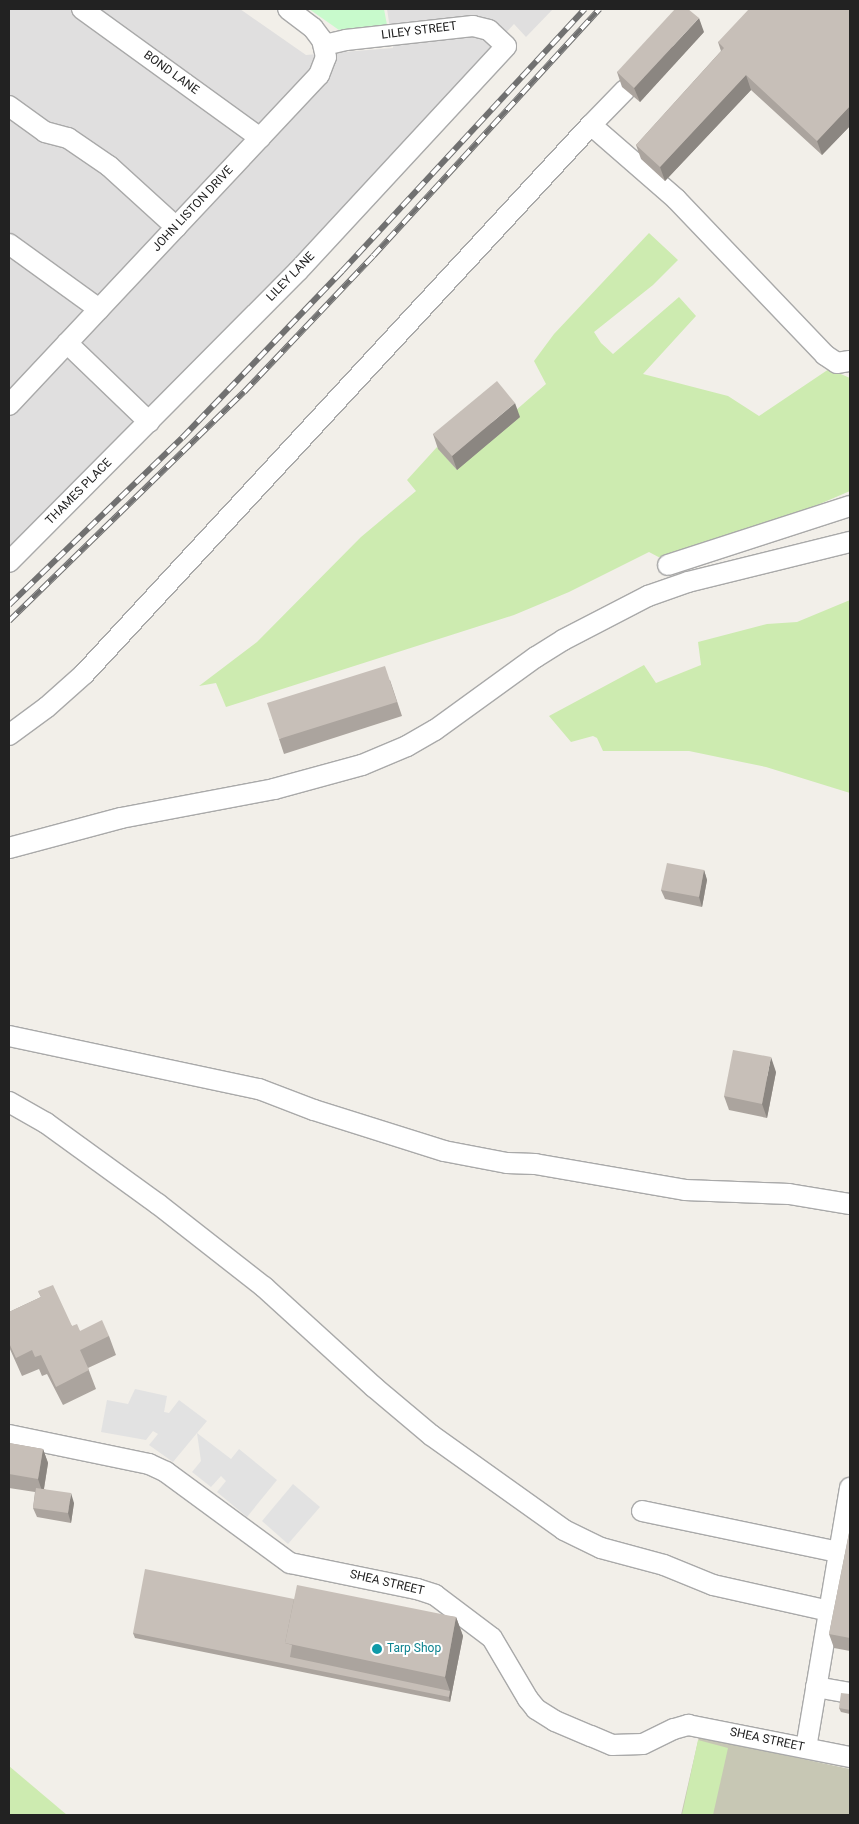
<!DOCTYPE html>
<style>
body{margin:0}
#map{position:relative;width:859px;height:1824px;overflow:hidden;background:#f2efe9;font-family:Roboto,sans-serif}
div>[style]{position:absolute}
.residential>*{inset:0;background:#e0dfdf}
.construction>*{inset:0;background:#c7c7b4}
.grass>*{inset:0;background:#cdebb0}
.park>*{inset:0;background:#c8facc}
.parking>*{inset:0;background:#e2e2e2}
.roads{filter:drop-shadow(1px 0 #a9a9a9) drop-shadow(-1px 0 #a9a9a9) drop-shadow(0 1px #a9a9a9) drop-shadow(0 -1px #a9a9a9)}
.minor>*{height:20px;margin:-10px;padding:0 10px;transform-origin:10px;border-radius:10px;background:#fff}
.rail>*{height:5.5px;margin-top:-2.75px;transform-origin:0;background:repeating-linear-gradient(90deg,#fff 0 11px,#707070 0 22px);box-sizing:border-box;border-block:1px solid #707070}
.wall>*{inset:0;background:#aba49e}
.shaded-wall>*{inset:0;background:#8b8681}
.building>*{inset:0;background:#c7bfb8}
.dots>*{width:14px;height:14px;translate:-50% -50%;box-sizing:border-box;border:2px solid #fff;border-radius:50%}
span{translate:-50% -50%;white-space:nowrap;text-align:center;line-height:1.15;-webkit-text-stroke:4px #fff;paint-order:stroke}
.street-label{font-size:12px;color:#222}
.culture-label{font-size:12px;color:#0d838f}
.left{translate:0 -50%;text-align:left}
.frame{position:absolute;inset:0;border:10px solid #222;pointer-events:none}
</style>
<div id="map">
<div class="residential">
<div style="clip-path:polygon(9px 9px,240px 9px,306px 55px,393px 48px,387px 9px,553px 9px,526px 37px,514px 24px,232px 327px,9px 547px)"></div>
</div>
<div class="construction">
<div style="clip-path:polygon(699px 1737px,850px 1769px,850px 1815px,681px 1815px)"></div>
</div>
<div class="grass">
<div style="clip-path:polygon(649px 233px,678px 260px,653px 285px,594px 332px,601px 343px,613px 354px,679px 297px,696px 316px,643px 374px,728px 396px,759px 416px,829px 369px,850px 378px,850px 491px,773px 524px,666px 561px,649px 552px,569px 592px,514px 615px,226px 707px,216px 683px,199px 686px,257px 642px,361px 537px,416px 491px,407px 480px,437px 447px,457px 470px,515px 411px,546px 384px,534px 361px,554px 334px)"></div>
<div style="clip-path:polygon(850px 600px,850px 793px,766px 767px,689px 751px,603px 751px,597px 738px,593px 736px,571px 742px,549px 716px,644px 665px,656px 683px,701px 665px,698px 642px,767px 624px,797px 622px)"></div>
<div style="clip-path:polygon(698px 1740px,728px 1748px,713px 1815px,682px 1815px)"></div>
<div style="clip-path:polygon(9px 1766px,67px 1815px,9px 1815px)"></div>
</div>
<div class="park">
<div style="clip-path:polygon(309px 9px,384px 9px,387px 25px,339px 30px)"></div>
</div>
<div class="parking">
<div style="clip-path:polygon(135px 1389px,167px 1396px,164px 1412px,169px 1413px,179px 1400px,207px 1421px,197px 1433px,231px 1459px,239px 1449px,277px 1480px,247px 1517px,217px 1492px,226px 1481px,221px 1476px,211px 1487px,192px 1472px,201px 1461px,197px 1433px,173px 1462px,149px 1445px,158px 1434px,153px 1431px,146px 1440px,101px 1432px,107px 1400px,128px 1404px)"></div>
<div style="clip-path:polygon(293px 1484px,320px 1507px,288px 1544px,262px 1521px)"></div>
</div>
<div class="roads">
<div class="minor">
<div style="left:82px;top:9px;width:220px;rotate:35.9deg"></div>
<div style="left:625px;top:90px;width:49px;rotate:134.2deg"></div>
<div style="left:591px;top:125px;width:113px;rotate:41deg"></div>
<div style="left:676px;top:199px;width:216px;rotate:46.3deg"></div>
<div style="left:825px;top:355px;width:14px;rotate:34deg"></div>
<div style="left:837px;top:363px;width:13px;rotate:-9deg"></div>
<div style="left:9px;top:106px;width:44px;rotate:35.8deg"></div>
<div style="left:45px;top:132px;width:24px;rotate:15deg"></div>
<div style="left:68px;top:138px;width:50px;rotate:34.3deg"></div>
<div style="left:109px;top:166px;width:91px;rotate:42.3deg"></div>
<div style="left:9px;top:244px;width:111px;rotate:35.8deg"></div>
<div style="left:67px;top:343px;width:114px;rotate:43.9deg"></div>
<div style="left:9px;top:405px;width:453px;rotate:-46.8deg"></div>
<div style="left:319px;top:75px;width:19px;rotate:-69deg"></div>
<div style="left:326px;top:57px;width:17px;rotate:-103deg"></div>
<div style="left:322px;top:40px;width:15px;rotate:-127deg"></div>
<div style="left:313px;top:28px;width:31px;rotate:-143deg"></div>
<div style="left:9px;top:562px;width:410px;rotate:-45.2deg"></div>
<div style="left:298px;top:271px;width:306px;rotate:-47.2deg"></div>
<div style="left:506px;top:46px;width:23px;rotate:-137deg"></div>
<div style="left:489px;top:30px;width:16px;rotate:-166deg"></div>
<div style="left:473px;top:26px;width:128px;rotate:173.7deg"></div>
<div style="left:346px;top:40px;width:22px;rotate:167deg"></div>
<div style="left:668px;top:565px;width:191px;rotate:-18deg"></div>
<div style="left:9px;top:735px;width:47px;rotate:-36.4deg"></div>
<div style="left:47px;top:707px;width:50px;rotate:-41.7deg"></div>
<div style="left:84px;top:674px;width:747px;rotate:-47.28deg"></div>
<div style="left:9px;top:848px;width:116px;rotate:-15deg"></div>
<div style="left:121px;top:818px;width:156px;rotate:-10.7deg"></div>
<div style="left:274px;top:789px;width:91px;rotate:-15.3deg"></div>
<div style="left:362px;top:765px;width:49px;rotate:-22.9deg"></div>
<div style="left:407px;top:746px;width:32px;rotate:-30deg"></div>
<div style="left:435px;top:730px;width:125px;rotate:-35.9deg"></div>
<div style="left:536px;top:657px;width:32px;rotate:-32deg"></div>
<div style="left:563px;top:640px;width:96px;rotate:-27.4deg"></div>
<div style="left:648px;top:596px;width:42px;rotate:-19.3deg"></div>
<div style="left:688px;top:582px;width:167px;rotate:-13.9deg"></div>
<div style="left:9px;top:1036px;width:256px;rotate:12deg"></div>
<div style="left:259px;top:1089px;width:59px;rotate:20.9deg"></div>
<div style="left:314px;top:1110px;width:136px;rotate:17.5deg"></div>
<div style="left:444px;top:1151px;width:64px;rotate:10.8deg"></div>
<div style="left:507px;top:1163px;width:28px;rotate:2deg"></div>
<div style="left:535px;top:1164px;width:152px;rotate:9.8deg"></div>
<div style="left:685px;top:1190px;width:104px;rotate:2.2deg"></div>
<div style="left:789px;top:1194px;width:62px;rotate:9.3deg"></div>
<div style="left:9px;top:1102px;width:43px;rotate:29.6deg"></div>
<div style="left:46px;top:1123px;width:138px;rotate:35.9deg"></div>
<div style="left:158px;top:1204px;width:135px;rotate:38.1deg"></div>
<div style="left:264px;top:1287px;width:149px;rotate:42.3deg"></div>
<div style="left:374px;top:1387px;width:75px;rotate:40.1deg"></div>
<div style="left:431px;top:1435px;width:163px;rotate:35.5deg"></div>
<div style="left:564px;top:1530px;width:41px;rotate:25.9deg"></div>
<div style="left:601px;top:1548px;width:65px;rotate:15.1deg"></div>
<div style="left:664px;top:1565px;width:53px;rotate:22.2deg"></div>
<div style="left:713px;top:1585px;width:119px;rotate:12.6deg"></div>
<div style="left:9px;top:1435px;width:143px;rotate:11.7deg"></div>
<div style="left:149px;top:1464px;width:19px;rotate:25deg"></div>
<div style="left:166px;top:1472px;width:154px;rotate:36.3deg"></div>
<div style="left:290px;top:1563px;width:130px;rotate:11.6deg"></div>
<div style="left:417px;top:1589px;width:19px;rotate:18deg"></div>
<div style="left:435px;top:1595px;width:71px;rotate:37deg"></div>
<div style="left:492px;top:1638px;width:71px;rotate:59.5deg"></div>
<div style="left:528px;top:1699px;width:13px;rotate:51deg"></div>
<div style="left:536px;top:1709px;width:22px;rotate:32deg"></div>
<div style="left:555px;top:1721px;width:39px;rotate:23deg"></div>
<div style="left:591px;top:1736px;width:23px;rotate:23deg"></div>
<div style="left:612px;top:1745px;width:31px;rotate:-2deg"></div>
<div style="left:643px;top:1744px;width:34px;rotate:-26deg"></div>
<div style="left:674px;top:1729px;width:15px;rotate:-16deg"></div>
<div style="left:688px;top:1725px;width:165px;rotate:11.2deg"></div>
<div style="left:642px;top:1511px;width:201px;rotate:11.8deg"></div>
<div style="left:816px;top:1687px;width:35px;rotate:10deg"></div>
<div style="left:806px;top:1748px;width:264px;rotate:-80.4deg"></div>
</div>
</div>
<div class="rail">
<div style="left:9px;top:605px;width:240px;rotate:-44deg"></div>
<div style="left:182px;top:438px;width:231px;rotate:-46.2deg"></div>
<div style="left:342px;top:271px;width:357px;rotate:-47.2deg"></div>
<div style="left:9px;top:621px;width:328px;rotate:-44.3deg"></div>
<div style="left:244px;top:392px;width:187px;rotate:-46.5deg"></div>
<div style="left:373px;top:256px;width:335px;rotate:-47.5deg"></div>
</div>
<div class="wall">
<div style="clip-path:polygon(850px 9px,850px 126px,822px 155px,751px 90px,665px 181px,641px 159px,636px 145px,721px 51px,718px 42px)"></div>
<div style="clip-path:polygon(704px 32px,640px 102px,622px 87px,617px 72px)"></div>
<div style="clip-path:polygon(520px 417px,457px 470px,438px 449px,433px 434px)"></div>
<div style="clip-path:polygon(390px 680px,402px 716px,284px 754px,279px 739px)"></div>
<div style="clip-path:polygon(704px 870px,707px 880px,702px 907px,665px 899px,661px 890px)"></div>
<div style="clip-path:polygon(776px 1072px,767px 1118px,729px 1110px,724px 1096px)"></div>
<div style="clip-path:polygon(38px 1291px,72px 1326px,80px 1331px,109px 1336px,116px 1355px,88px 1368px,96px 1389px,63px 1405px,47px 1374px,42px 1376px,39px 1369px,22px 1376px,9px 1347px,9px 1312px,41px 1297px)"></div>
<div style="clip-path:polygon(9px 1443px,43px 1449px,48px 1463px,44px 1489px,74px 1503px,71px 1523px,37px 1517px,33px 1508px,35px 1492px,9px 1488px)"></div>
<div style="clip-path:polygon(850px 1528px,850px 1651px,834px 1648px,829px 1634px)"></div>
<div style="clip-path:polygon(294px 1599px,456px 1617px,463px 1636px,450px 1702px,135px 1638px,133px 1633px)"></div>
<div style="clip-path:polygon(850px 1694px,850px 1714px,841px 1712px,839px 1708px)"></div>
</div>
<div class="shaded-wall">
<div style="clip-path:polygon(699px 18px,704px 32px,640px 102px,634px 88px)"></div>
<div style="clip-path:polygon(746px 75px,751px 90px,665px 181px,660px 167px)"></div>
<div style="clip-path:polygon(850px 106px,850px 126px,822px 155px,817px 141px)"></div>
<div style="clip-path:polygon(515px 403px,520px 417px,457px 470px,452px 456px)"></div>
<div style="clip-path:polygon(704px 870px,707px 880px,702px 907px,699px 897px)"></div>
<div style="clip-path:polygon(771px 1057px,776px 1072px,767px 1118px,762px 1104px)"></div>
<div style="clip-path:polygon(43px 1449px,48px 1463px,43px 1494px,38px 1479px)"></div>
<div style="clip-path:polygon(71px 1493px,74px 1503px,71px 1523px,68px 1513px)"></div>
<div style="clip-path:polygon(456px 1617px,463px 1636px,450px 1702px,449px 1697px,450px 1691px,445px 1677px)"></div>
</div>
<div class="building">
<div style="clip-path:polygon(675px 9px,688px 9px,699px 18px,634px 88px,617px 72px)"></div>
<div style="clip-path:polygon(749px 9px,850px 9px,850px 106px,817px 141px,746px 75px,660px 167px,636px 145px,724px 48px,718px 42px)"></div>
<div style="clip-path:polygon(497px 381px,515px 403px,452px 456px,433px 434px)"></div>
<div style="clip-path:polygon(385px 666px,397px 702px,279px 739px,267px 703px)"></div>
<div style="clip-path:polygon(667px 863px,704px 870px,699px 897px,661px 890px)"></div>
<div style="clip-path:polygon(733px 1050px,771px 1057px,762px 1104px,724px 1096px)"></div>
<div style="clip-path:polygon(53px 1285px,72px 1326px,77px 1324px,80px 1331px,102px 1320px,109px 1336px,80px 1350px,89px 1370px,56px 1387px,41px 1355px,35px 1357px,32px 1350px,16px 1358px,9px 1343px,9px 1312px,41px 1297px,38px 1291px)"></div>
<div style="clip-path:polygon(9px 1443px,43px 1449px,38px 1479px,9px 1474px)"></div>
<div style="clip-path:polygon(36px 1488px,71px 1493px,68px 1513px,33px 1508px)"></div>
<div style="clip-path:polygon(850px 1528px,850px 1638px,829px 1634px)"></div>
<div style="clip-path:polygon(145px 1569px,294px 1599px,285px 1643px,292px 1645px,290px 1657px,450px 1691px,449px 1697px,133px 1633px)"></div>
<div style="clip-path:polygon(297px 1585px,456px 1617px,445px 1677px,285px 1643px)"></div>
<div style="clip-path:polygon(841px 1693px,850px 1694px,850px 1710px,839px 1708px)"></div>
</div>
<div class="dots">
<div style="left:377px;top:1649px;background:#0f9aa8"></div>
</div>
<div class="street-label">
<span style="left:419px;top:31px;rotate:-7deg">LILEY STREET</span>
<span style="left:171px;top:73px;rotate:36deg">BOND LANE</span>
<span style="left:193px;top:209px;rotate:-47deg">JOHN LISTON DRIVE</span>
<span style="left:291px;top:277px;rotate:-46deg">LILEY LANE</span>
<span style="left:79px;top:492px;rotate:-45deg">THAMES PLACE</span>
<span style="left:387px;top:1583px;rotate:13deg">SHEA STREET</span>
<span style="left:767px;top:1740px;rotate:12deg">SHEA STREET</span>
</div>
<div class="culture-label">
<span class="left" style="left:387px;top:1649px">Tarp Shop</span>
</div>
<div class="frame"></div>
</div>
